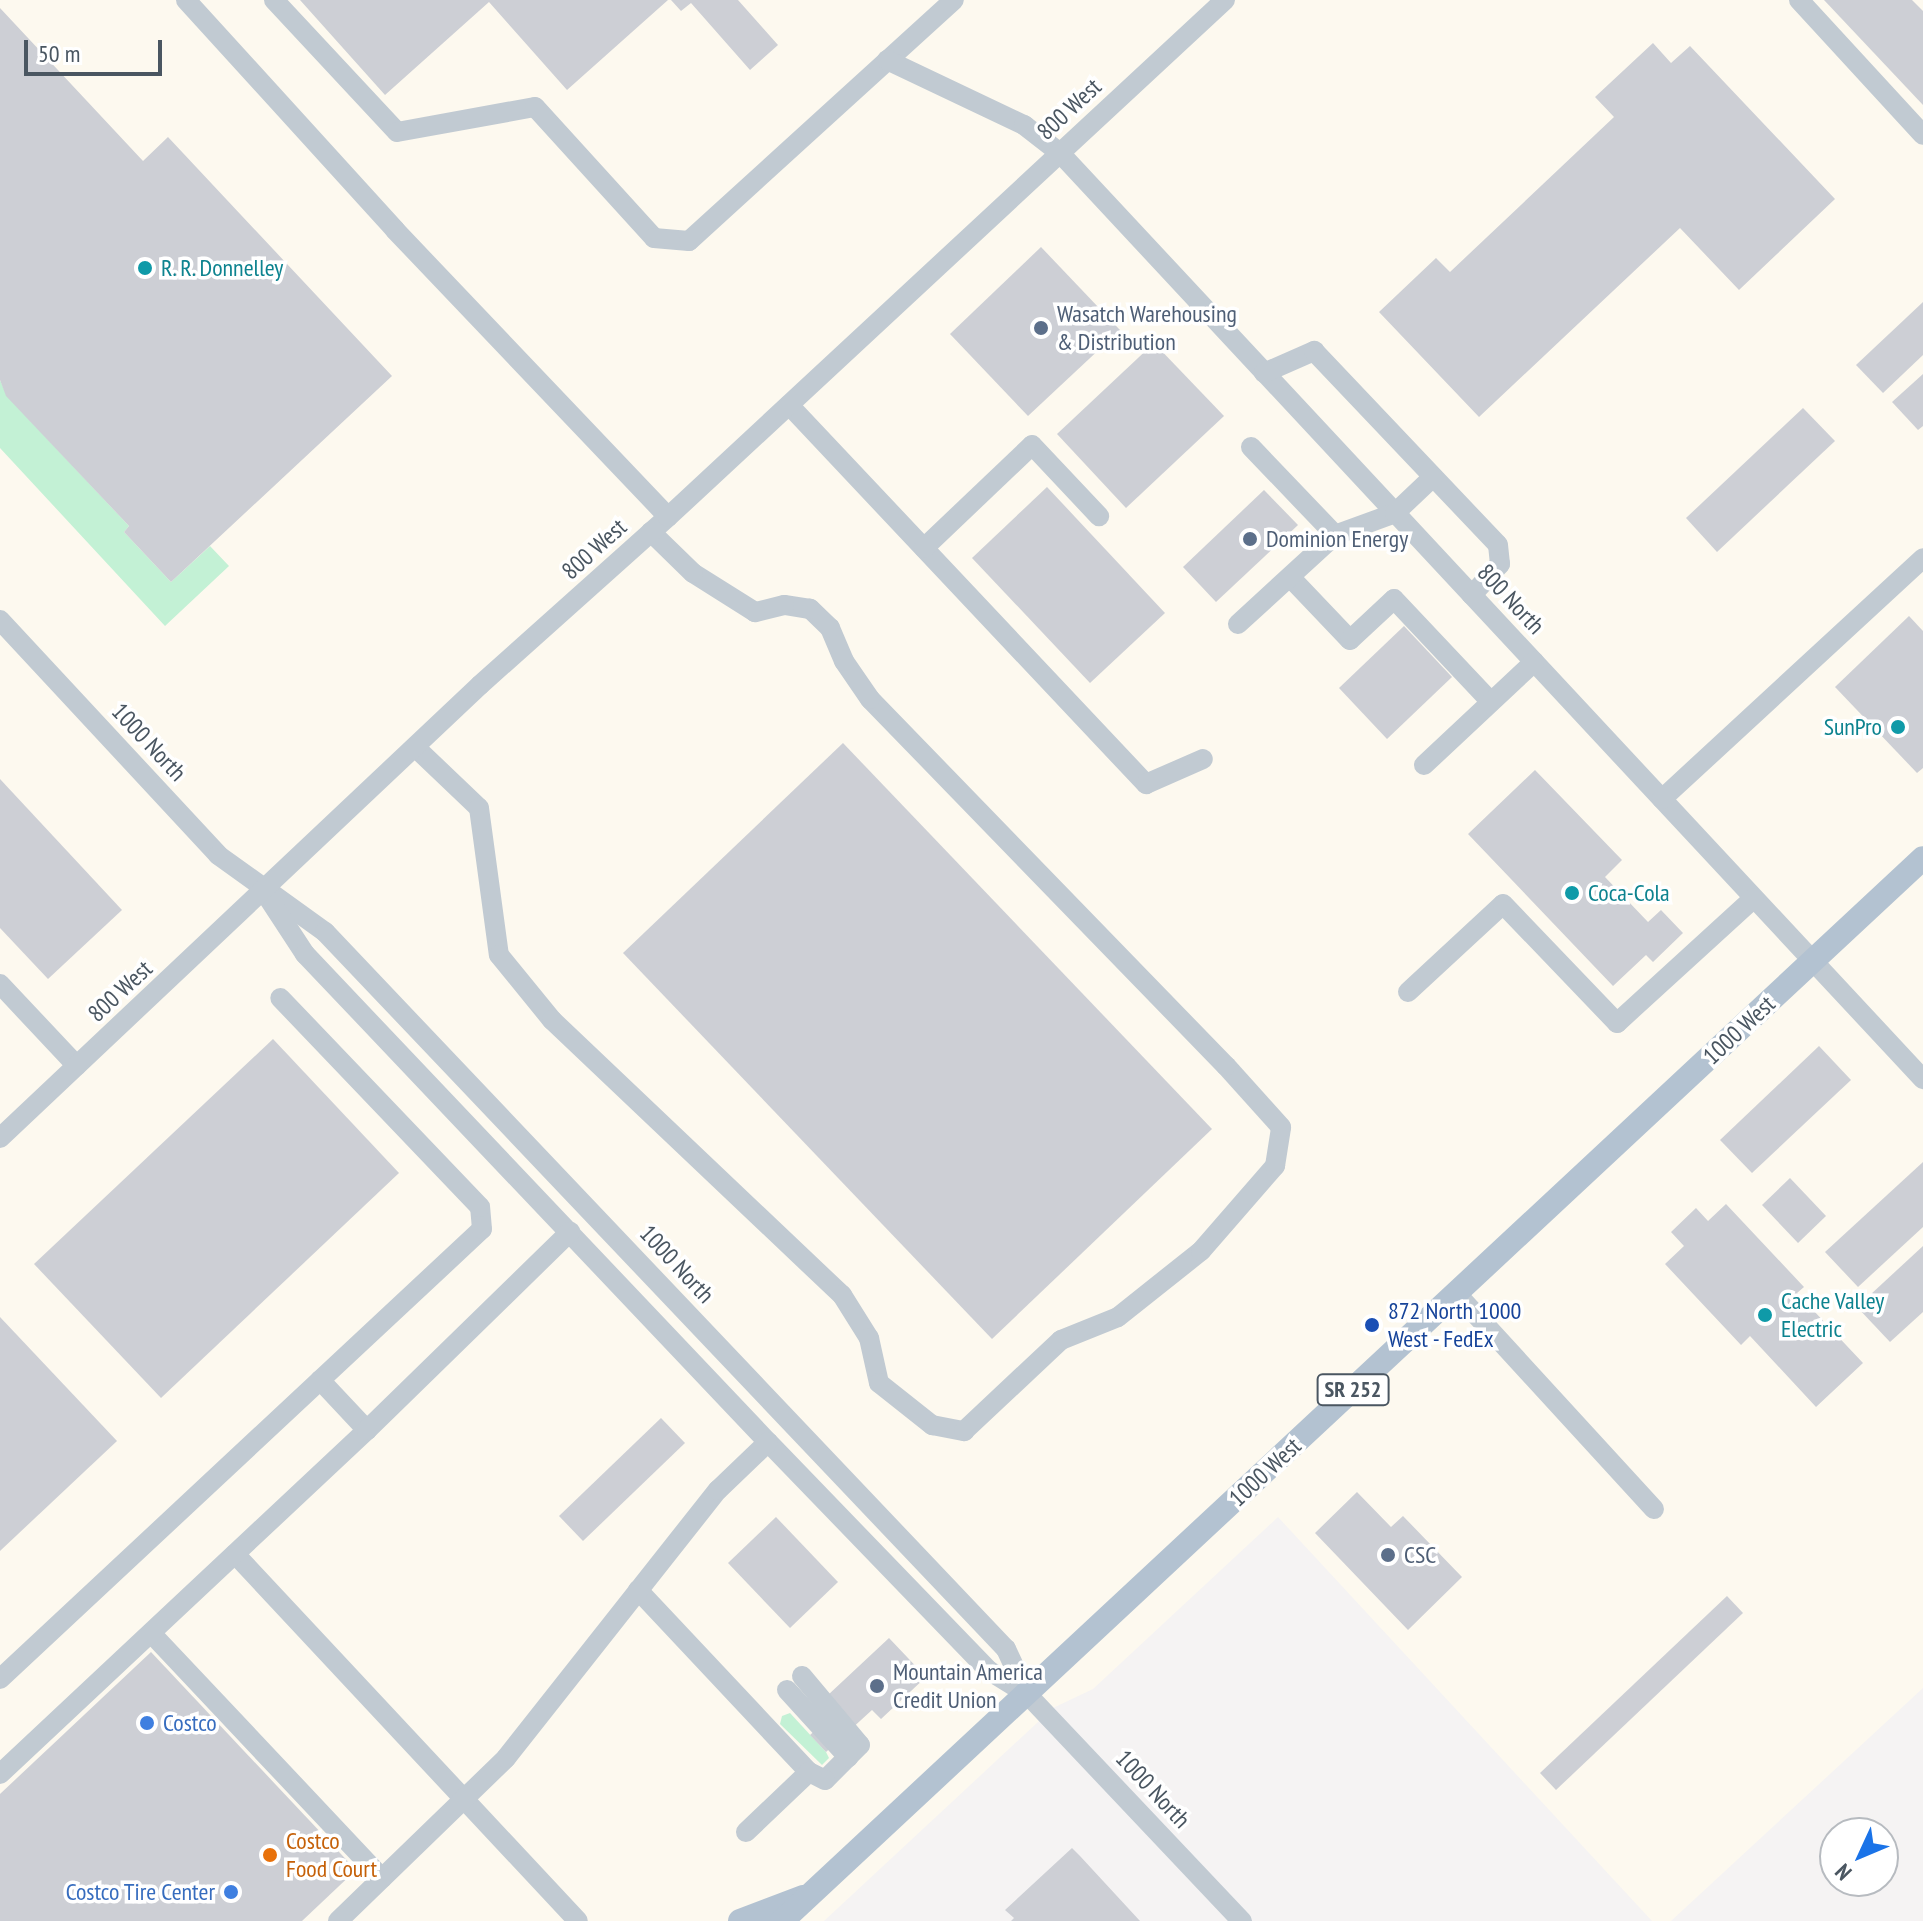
<!DOCTYPE html>
<style>
body{margin:0}
#map{position:relative;width:1923px;height:1921px;overflow:hidden;background:#f5f3f3;font-family:"PT Sans Narrow",sans-serif}
div>[style]{position:absolute}
.commercial>*{inset:0;background:#fdf9ef}
.green>*{inset:0;background:#c3f1d5}
.building>*{inset:0;background:#cdcfd5}
.minor>*{height:20px;margin:-10px;padding:0 10px;transform-origin:10px;border-radius:10px;background:#c1cad2}
.major>*{height:24px;margin:-12px;padding:0 12px;transform-origin:12px;border-radius:12px;background:#b3c2d1}
.dots>*{width:22px;height:22px;translate:-50% -50%;box-sizing:border-box;border:4px solid #fff;border-radius:50%}
span{translate:-50% -50%;white-space:nowrap;text-align:center;line-height:1.15;-webkit-text-stroke:7px #fff;paint-order:stroke}
.shield-label span{padding:2px 6px;background:#fff;border:2px solid;border-radius:6px;-webkit-text-stroke-width:0}
.shield-label{font-size:22px;color:#4a5661;font-weight:700}
.street-label{font-size:24px;color:#4a5661}
.culture-label{font-size:24px;color:#0d838f}
.left{translate:0 -50%;text-align:left}
.right{translate:-100% -50%;text-align:right}
.service-label{font-size:24px;color:#4e5e75}
.transit-label{font-size:24px;color:#164399}
.shop-label{font-size:24px;color:#366cbe}
.food-label{font-size:24px;color:#c56008}
.north{position:absolute;left:1819px;top:1817px;width:80px;height:80px;box-sizing:border-box;background:#fff;border:2px solid #b7bbc0;border-radius:50%;rotate:226deg;font-size:22px;font-weight:700;line-height:32px;text-align:center;color:#4a5661}
.north::after{content:'';display:block;margin:auto;width:28px;height:36px;background:#1a73e8;clip-path:polygon(50% 0,100% 100%,50% 72%,0 100%)}
.scale{position:absolute;left:24px;top:40px;width:138px;height:36px;box-sizing:border-box;border:4px solid #4a5661;border-top:0;padding-left:10px;font-size:24px;line-height:28px;white-space:nowrap;color:#4a5661;-webkit-text-stroke:6px #fff;paint-order:stroke}
</style>
<div id="map">
<div class="commercial">
<div style="clip-path:polygon(0 0,1923px 0,1923px 1688px,1671px 1921px,1652px 1921px,1278px 1517px,1093px 1689px,1053px 1708px,824px 1921px,0 1921px)"></div>
</div>
<div class="green">
<div style="clip-path:polygon(0 380px,7px 396px,129px 526px,124px 532px,171px 582px,210px 546px,229px 566px,165px 626px,0 448px)"></div>
<div style="clip-path:polygon(790px 1713px,826px 1752px,829px 1758px,822px 1765px,780px 1724px,782px 1716px)"></div>
</div>
<div class="building">
<div style="clip-path:polygon(300px 0,668px 0,567px 90px,489px 2px,385px 95px)"></div>
<div style="clip-path:polygon(671px 0,738px 0,778px 45px,750px 70px,691px 3px,681px 11px)"></div>
<div style="clip-path:polygon(1824px 0,1912px 0,1923px 11px,1923px 105px)"></div>
<div style="clip-path:polygon(0 8px,143px 161px,168px 137px,392px 376px,171px 582px,124px 532px,129px 526px,6px 396px,0 380px)"></div>
<div style="clip-path:polygon(1653px 43px,1671px 63px,1690px 46px,1835px 199px,1739px 290px,1680px 228px,1479px 417px,1379px 312px,1436px 258px,1450px 272px,1614px 117px,1595px 97px)"></div>
<div style="clip-path:polygon(1041px 247px,1120px 330px,1028px 416px,950px 334px)"></div>
<div style="clip-path:polygon(1923px 302px,1923px 355px,1883px 393px,1856px 365px)"></div>
<div style="clip-path:polygon(1154px 343px,1224px 416px,1126px 508px,1057px 434px)"></div>
<div style="clip-path:polygon(1923px 374px,1923px 426px,1918px 430px,1892px 402px)"></div>
<div style="clip-path:polygon(1803px 408px,1835px 441px,1717px 552px,1686px 518px)"></div>
<div style="clip-path:polygon(1047px 487px,1165px 613px,1090px 683px,972px 558px)"></div>
<div style="clip-path:polygon(1264px 490px,1298px 525px,1216px 602px,1183px 567px)"></div>
<div style="clip-path:polygon(1909px 616px,1923px 631px,1923px 768px,1917px 773px,1835px 687px)"></div>
<div style="clip-path:polygon(1404px 626px,1452px 677px,1387px 739px,1339px 688px)"></div>
<div style="clip-path:polygon(843px 743px,1212px 1129px,992px 1339px,623px 953px)"></div>
<div style="clip-path:polygon(1535px 770px,1622px 860px,1605px 877px,1648px 922px,1661px 910px,1683px 933px,1653px 962px,1646px 955px,1613px 986px,1468px 834px)"></div>
<div style="clip-path:polygon(0 779px,122px 910px,48px 979px,0 928px)"></div>
<div style="clip-path:polygon(273px 1039px,399px 1173px,161px 1398px,34px 1264px)"></div>
<div style="clip-path:polygon(1819px 1046px,1851px 1080px,1752px 1173px,1720px 1140px)"></div>
<div style="clip-path:polygon(1923px 1162px,1923px 1227px,1858px 1287px,1825px 1252px)"></div>
<div style="clip-path:polygon(1790px 1178px,1826px 1216px,1798px 1243px,1762px 1205px)"></div>
<div style="clip-path:polygon(1726px 1204px,1804px 1287px,1797px 1293px,1863px 1363px,1816px 1407px,1750px 1336px,1741px 1345px,1665px 1264px,1684px 1246px,1671px 1232px,1696px 1208px,1708px 1221px)"></div>
<div style="clip-path:polygon(1923px 1246px,1923px 1312px,1890px 1342px,1857px 1307px)"></div>
<div style="clip-path:polygon(0 1317px,117px 1441px,0 1551px)"></div>
<div style="clip-path:polygon(661px 1418px,685px 1443px,583px 1541px,559px 1516px)"></div>
<div style="clip-path:polygon(1357px 1492px,1391px 1527px,1403px 1516px,1462px 1577px,1408px 1630px,1315px 1533px)"></div>
<div style="clip-path:polygon(776px 1517px,838px 1582px,790px 1628px,728px 1563px)"></div>
<div style="clip-path:polygon(1727px 1596px,1743px 1613px,1556px 1790px,1540px 1773px)"></div>
<div style="clip-path:polygon(889px 1638px,926px 1677px,881px 1719px,872px 1710px,826px 1752px,810px 1735px,840px 1708px,828px 1695px)"></div>
<div style="clip-path:polygon(151px 1652px,356px 1870px,302px 1921px,0 1921px,0 1794px)"></div>
<div style="clip-path:polygon(1072px 1848px,1080px 1856px,1140px 1921px,1011px 1921px,1014px 1918px,1005px 1910px)"></div>
</div>
<div class="minor">
<div style="left:186px;top:0;width:311px;rotate:47.7deg"></div>
<div style="left:395px;top:230px;width:396px;rotate:46.4deg"></div>
<div style="left:274px;top:0;width:180px;rotate:47deg"></div>
<div style="left:397px;top:132px;width:140px;rotate:-10.3deg"></div>
<div style="left:535px;top:107px;width:177px;rotate:47.7deg"></div>
<div style="left:654px;top:238px;width:35px;rotate:5deg"></div>
<div style="left:689px;top:241px;width:358px;rotate:-42.3deg"></div>
<div style="left:1799px;top:0;width:183px;rotate:47.4deg"></div>
<div style="left:887px;top:60px;width:152px;rotate:25.4deg"></div>
<div style="left:1024px;top:125px;width:46px;rotate:37.9deg"></div>
<div style="left:1060px;top:153px;width:1266px;rotate:47.02deg"></div>
<div style="left:1264px;top:373px;width:55px;rotate:-23.7deg"></div>
<div style="left:1314px;top:351px;width:267px;rotate:46.5deg"></div>
<div style="left:1498px;top:545px;width:19px;rotate:84deg"></div>
<div style="left:1500px;top:564px;width:42px;rotate:132.1deg"></div>
<div style="left:789px;top:405px;width:521px;rotate:46.71deg"></div>
<div style="left:1146px;top:784px;width:62px;rotate:-23.7deg"></div>
<div style="left:1251px;top:447px;width:122px;rotate:46.3deg"></div>
<div style="left:924px;top:548px;width:149px;rotate:-43.6deg"></div>
<div style="left:1032px;top:445px;width:98px;rotate:46.7deg"></div>
<div style="left:1290px;top:577px;width:87px;rotate:46.4deg"></div>
<div style="left:1350px;top:640px;width:60px;rotate:-43deg"></div>
<div style="left:1394px;top:599px;width:141px;rotate:46.7deg"></div>
<div style="left:0;top:620px;width:321px;rotate:47.1deg"></div>
<div style="left:218px;top:855px;width:132px;rotate:35.7deg"></div>
<div style="left:325px;top:932px;width:989px;rotate:46.48deg"></div>
<div style="left:1006px;top:1649px;width:50px;rotate:65deg"></div>
<div style="left:1238px;top:624px;width:132px;rotate:-42.5deg"></div>
<div style="left:1335px;top:535px;width:64px;rotate:-20.1deg"></div>
<div style="left:1395px;top:513px;width:52px;rotate:-43.5deg"></div>
<div style="left:415px;top:747px;width:88px;rotate:43.6deg"></div>
<div style="left:479px;top:808px;width:148px;rotate:82.3deg"></div>
<div style="left:499px;top:955px;width:84px;rotate:50.8deg"></div>
<div style="left:552px;top:1020px;width:400px;rotate:43.5deg"></div>
<div style="left:842px;top:1295px;width:51px;rotate:57.9deg"></div>
<div style="left:869px;top:1338px;width:46px;rotate:77.5deg"></div>
<div style="left:879px;top:1383px;width:68px;rotate:38.4deg"></div>
<div style="left:932px;top:1425px;width:33px;rotate:11deg"></div>
<div style="left:964px;top:1431px;width:133px;rotate:-43.2deg"></div>
<div style="left:1061px;top:1340px;width:61px;rotate:-22deg"></div>
<div style="left:1118px;top:1317px;width:106px;rotate:-38.5deg"></div>
<div style="left:1201px;top:1251px;width:113px;rotate:-49deg"></div>
<div style="left:1275px;top:1166px;width:39px;rotate:-81deg"></div>
<div style="left:1281px;top:1127px;width:82px;rotate:-132deg"></div>
<div style="left:1226px;top:1066px;width:511px;rotate:-134.13deg"></div>
<div style="left:870px;top:699px;width:46px;rotate:-124.4deg"></div>
<div style="left:844px;top:661px;width:36px;rotate:-113deg"></div>
<div style="left:830px;top:628px;width:28px;rotate:-136deg"></div>
<div style="left:810px;top:609px;width:26px;rotate:-171deg"></div>
<div style="left:784px;top:605px;width:30px;rotate:166deg"></div>
<div style="left:755px;top:612px;width:73px;rotate:-147.8deg"></div>
<div style="left:693px;top:573px;width:59px;rotate:-135.7deg"></div>
<div style="left:1424px;top:765px;width:151px;rotate:-43.1deg"></div>
<div style="left:1662px;top:799px;width:355px;rotate:-42.7deg"></div>
<div style="left:269px;top:899px;width:66px;rotate:56.8deg"></div>
<div style="left:305px;top:954px;width:673px;rotate:46.51deg"></div>
<div style="left:768px;top:1442px;width:317px;rotate:46deg"></div>
<div style="left:988px;top:1670px;width:46px;rotate:31.6deg"></div>
<div style="left:1027px;top:1694px;width:313px;rotate:46.6deg"></div>
<div style="left:0;top:984px;width:112px;rotate:46.8deg"></div>
<div style="left:1408px;top:992px;width:129px;rotate:-42.8deg"></div>
<div style="left:1503px;top:904px;width:165px;rotate:46.2deg"></div>
<div style="left:1617px;top:1023px;width:185px;rotate:-42.4deg"></div>
<div style="left:0;top:1138px;width:660px;rotate:-43.34deg"></div>
<div style="left:480px;top:685px;width:252px;rotate:-41.8deg"></div>
<div style="left:668px;top:517px;width:760px;rotate:-42.87deg"></div>
<div style="left:1456px;top:1293px;width:293px;rotate:47.5deg"></div>
<div style="left:320px;top:1380px;width:69px;rotate:46.8deg"></div>
<div style="left:235px;top:1554px;width:502px;rotate:46.94deg"></div>
<div style="left:638px;top:1590px;width:250px;rotate:46.8deg"></div>
<div style="left:809px;top:1772px;width:87px;rotate:136.4deg"></div>
<div style="left:151px;top:1633px;width:337px;rotate:46.7deg"></div>
<div style="left:802px;top:1676px;width:90px;rotate:50deg"></div>
<div style="left:860px;top:1745px;width:49px;rotate:135deg"></div>
<div style="left:825px;top:1780px;width:18px;rotate:-153deg"></div>
<div style="left:0;top:1679px;width:659px;rotate:-43.03deg"></div>
<div style="left:482px;top:1229px;width:22px;rotate:-95deg"></div>
<div style="left:480px;top:1207px;width:289px;rotate:-133.7deg"></div>
<div style="left:787px;top:1690px;width:91px;rotate:47.7deg"></div>
<div style="left:0;top:1774px;width:503px;rotate:-43.15deg"></div>
<div style="left:367px;top:1430px;width:284px;rotate:-44.3deg"></div>
<div style="left:338px;top:1921px;width:234px;rotate:-44.1deg"></div>
<div style="left:506px;top:1758px;width:342px;rotate:-51.7deg"></div>
<div style="left:718px;top:1490px;width:69px;rotate:-43.8deg"></div>
</div>
<div class="major">
<div style="left:740px;top:1921px;width:67px;rotate:-20.9deg"></div>
<div style="left:782px;top:1921px;width:1559px;rotate:-42.97deg"></div>
</div>
<div class="dots">
<div style="left:145px;top:268px;background:#0f9aa8"></div>
<div style="left:1041px;top:328px;background:#5c6f8a"></div>
<div style="left:1250px;top:539px;background:#5c6f8a"></div>
<div style="left:1898px;top:727px;background:#0f9aa8"></div>
<div style="left:1572px;top:893px;background:#0f9aa8"></div>
<div style="left:1765px;top:1315px;background:#0f9aa8"></div>
<div style="left:1372px;top:1325px;background:#1a4fb4"></div>
<div style="left:1388px;top:1555px;background:#5c6f8a"></div>
<div style="left:877px;top:1686px;background:#5c6f8a"></div>
<div style="left:147px;top:1723px;background:#3f7fe0"></div>
<div style="left:270px;top:1855px;background:#e8710a"></div>
<div style="left:231px;top:1892px;background:#3f7fe0"></div>
</div>
<div class="shield-label">
<span style="left:1353px;top:1390px">SR 252</span>
</div>
<div class="street-label">
<span style="left:1069px;top:109px;rotate:-43deg">800 West</span>
<span style="left:594px;top:549px;rotate:-42deg">800 West</span>
<span style="left:1511px;top:599px;rotate:47deg">800 North</span>
<span style="left:149px;top:742px;rotate:47deg">1000 North</span>
<span style="left:120px;top:991px;rotate:-43deg">800 West</span>
<span style="left:1739px;top:1030px;rotate:-43deg">1000 West</span>
<span style="left:677px;top:1264px;rotate:47deg">1000 North</span>
<span style="left:1265px;top:1472px;rotate:-43deg">1000 West</span>
<span style="left:1153px;top:1789px;rotate:47deg">1000 North</span>
</div>
<div class="culture-label">
<span class="left" style="left:161px;top:268px">R. R. Donnelley</span>
<span class="right" style="left:1882px;top:727px">SunPro</span>
<span class="left" style="left:1588px;top:893px">Coca-Cola</span>
<span class="left" style="left:1781px;top:1315px">Cache Valley<br>Electric</span>
</div>
<div class="service-label">
<span class="left" style="left:1057px;top:328px">Wasatch Warehousing<br>&amp; Distribution</span>
<span class="left" style="left:1266px;top:539px">Dominion Energy</span>
<span class="left" style="left:1404px;top:1555px">CSC</span>
<span class="left" style="left:893px;top:1686px">Mountain America<br>Credit Union</span>
</div>
<div class="transit-label">
<span class="left" style="left:1388px;top:1325px">872 North 1000<br>West - FedEx</span>
</div>
<div class="shop-label">
<span class="left" style="left:163px;top:1723px">Costco</span>
<span class="right" style="left:215px;top:1892px">Costco Tire Center</span>
</div>
<div class="food-label">
<span class="left" style="left:286px;top:1855px">Costco<br>Food Court</span>
</div>
<div class="north">N</div>
<div class="scale">50 m</div>
</div>
